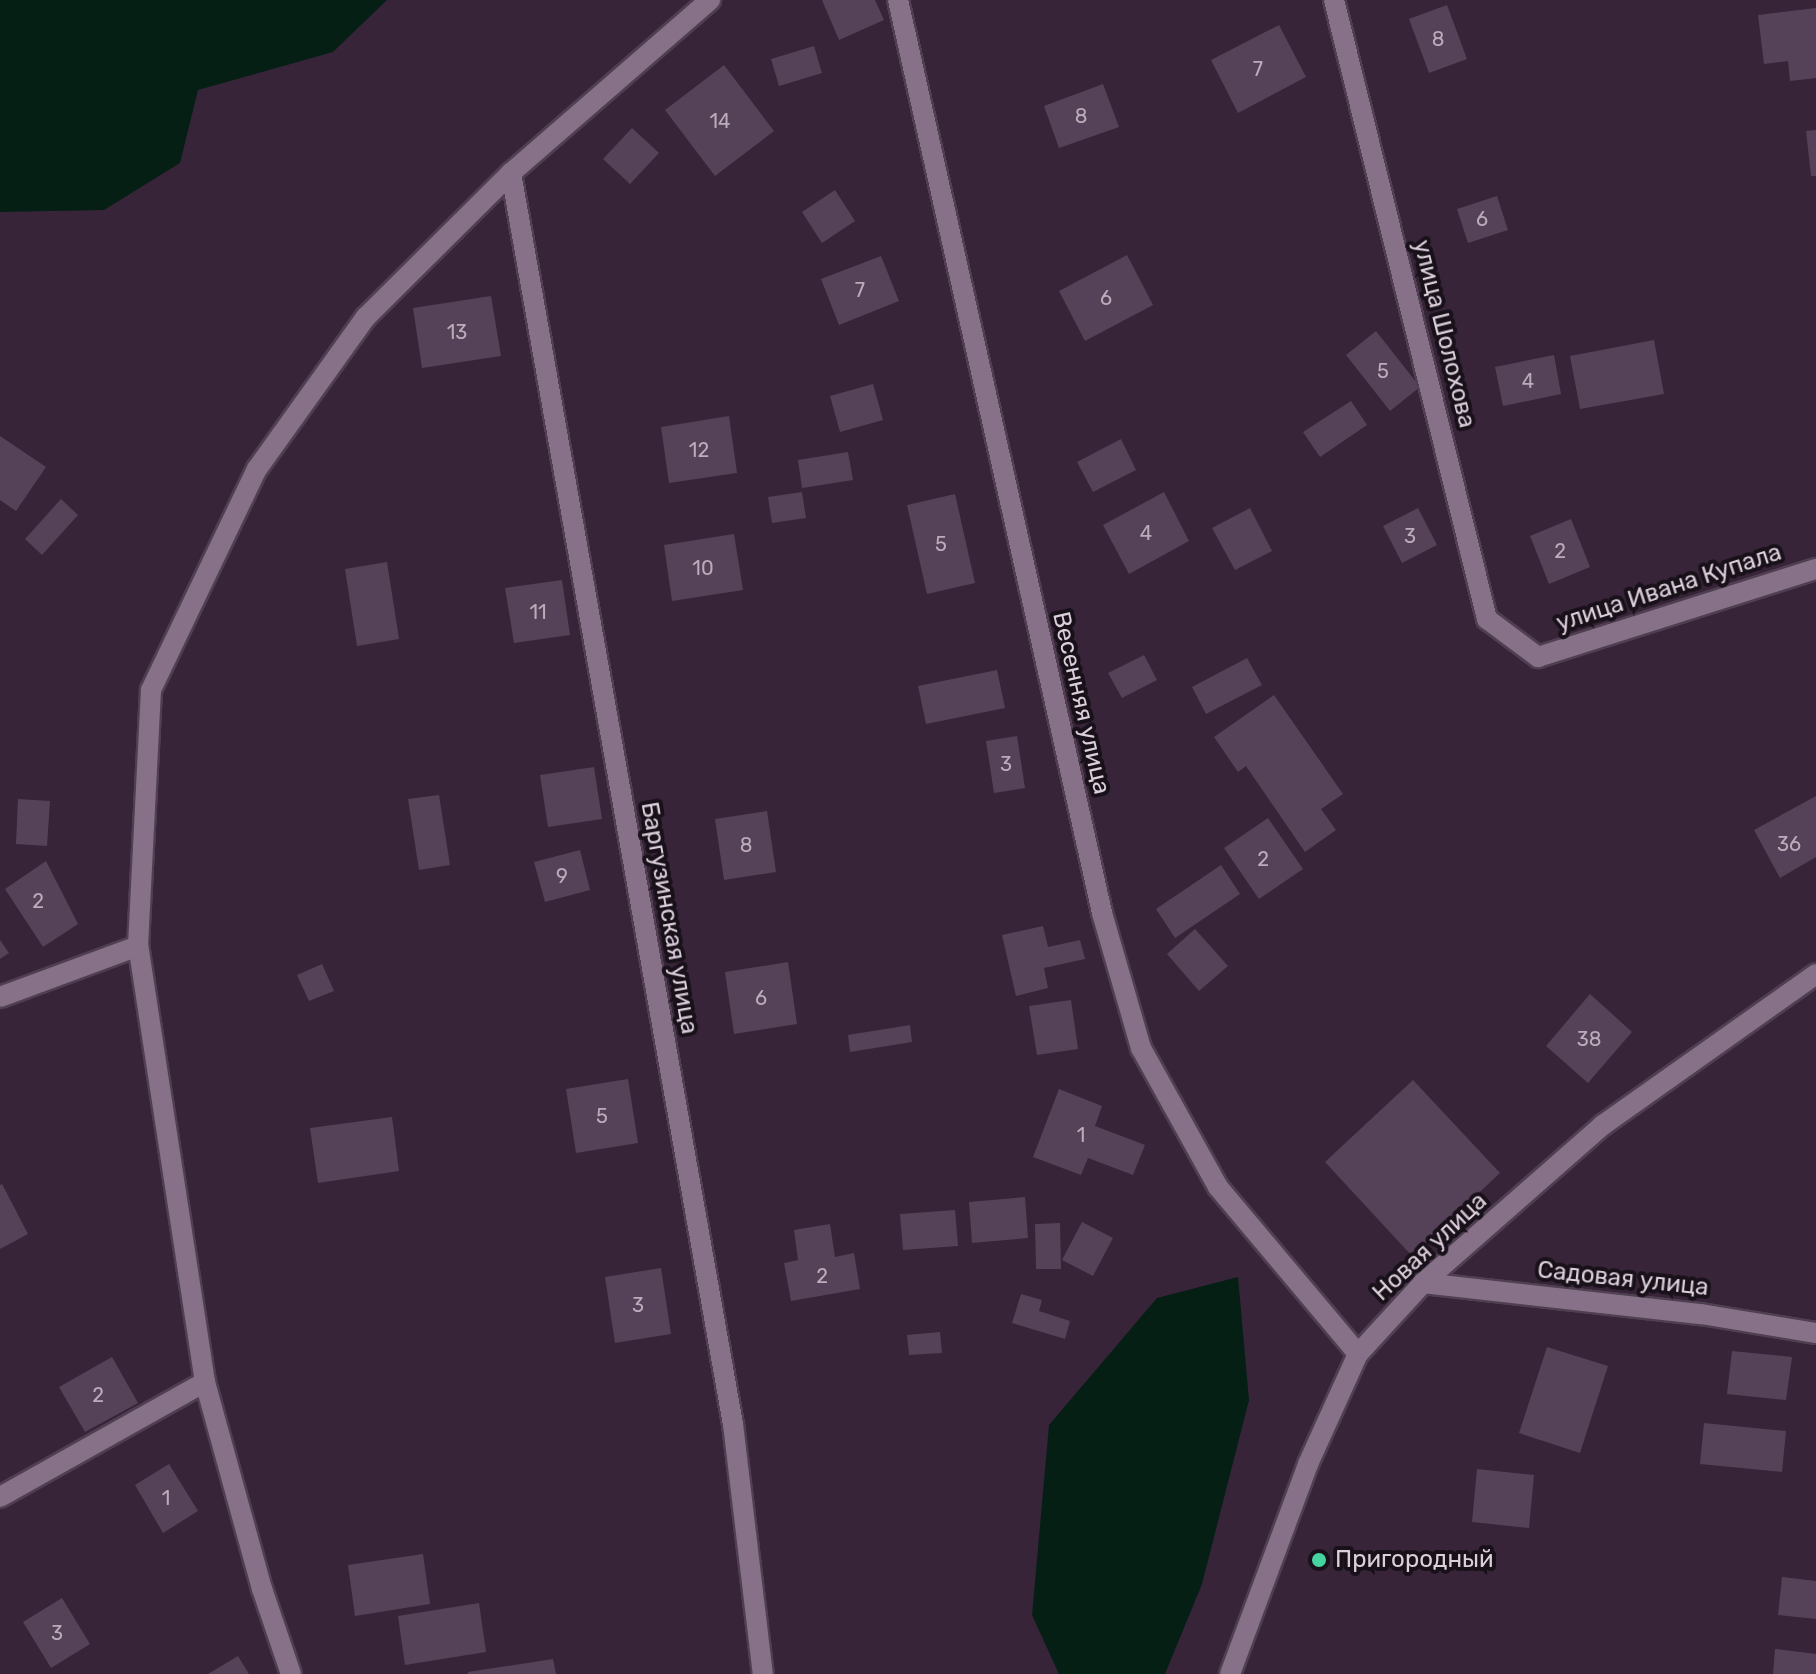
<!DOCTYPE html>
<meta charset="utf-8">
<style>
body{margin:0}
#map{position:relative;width:1816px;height:1674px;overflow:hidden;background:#372439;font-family:Rubik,sans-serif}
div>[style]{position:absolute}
.water>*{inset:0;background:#051f15}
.building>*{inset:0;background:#564258}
.roads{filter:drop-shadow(2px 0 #4f3f51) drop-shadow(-2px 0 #4f3f51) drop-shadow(0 2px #4f3f51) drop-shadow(0 -2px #4f3f51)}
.minor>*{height:20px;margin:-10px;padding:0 10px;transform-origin:10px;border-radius:10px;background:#877189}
.dots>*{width:22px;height:22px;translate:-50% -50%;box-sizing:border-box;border:4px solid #19111a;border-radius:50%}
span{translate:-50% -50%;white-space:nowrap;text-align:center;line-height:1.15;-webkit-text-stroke:8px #19111a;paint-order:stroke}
.number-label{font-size:20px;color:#baacbb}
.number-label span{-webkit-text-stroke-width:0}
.street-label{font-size:24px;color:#dbcfdc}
.poi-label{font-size:24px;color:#dbcfdc}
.left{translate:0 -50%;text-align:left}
</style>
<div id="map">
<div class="water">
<div style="clip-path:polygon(0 0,387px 0,333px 52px,198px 90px,180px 163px,104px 210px,0 212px)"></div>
<div style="clip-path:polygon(1238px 1277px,1249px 1400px,1202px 1584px,1165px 1674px,1059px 1674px,1032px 1615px,1049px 1425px,1157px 1298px)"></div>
</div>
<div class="building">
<div style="clip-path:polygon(822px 0,875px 0,884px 20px,839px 40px)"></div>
<div style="clip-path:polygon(1447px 5px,1467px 59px,1429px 73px,1409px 19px)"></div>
<div style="clip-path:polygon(1816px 8px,1816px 78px,1790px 81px,1788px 61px,1764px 64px,1758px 15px)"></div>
<div style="clip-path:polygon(1279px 25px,1306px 77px,1238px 113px,1211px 60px)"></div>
<div style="clip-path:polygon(814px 46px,822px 73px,779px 86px,771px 59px)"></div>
<div style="clip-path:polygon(724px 65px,774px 131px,715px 176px,665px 110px)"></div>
<div style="clip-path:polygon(1103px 84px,1119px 127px,1059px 148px,1044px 106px)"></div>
<div style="clip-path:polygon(632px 128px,659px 153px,630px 184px,603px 159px)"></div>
<div style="clip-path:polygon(1816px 130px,1816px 176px,1811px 176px,1806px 131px)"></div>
<div style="clip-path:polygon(835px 190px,855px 221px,822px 243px,802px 212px)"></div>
<div style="clip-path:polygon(1497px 196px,1508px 230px,1468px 243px,1457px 209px)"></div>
<div style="clip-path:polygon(1127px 255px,1153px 305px,1085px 341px,1059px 291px)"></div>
<div style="clip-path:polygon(881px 256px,899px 301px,839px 325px,821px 279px)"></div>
<div style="clip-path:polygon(491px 296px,501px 356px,422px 368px,413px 308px)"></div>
<div style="clip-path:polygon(1376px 331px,1420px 387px,1390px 411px,1346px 355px)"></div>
<div style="clip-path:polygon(1654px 340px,1664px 394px,1580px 409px,1570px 356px)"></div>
<div style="clip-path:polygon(1554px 355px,1561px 394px,1503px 406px,1495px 367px)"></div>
<div style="clip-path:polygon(873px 384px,883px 420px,840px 432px,830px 396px)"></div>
<div style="clip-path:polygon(1351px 401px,1367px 425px,1320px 457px,1303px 432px)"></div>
<div style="clip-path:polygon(729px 416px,737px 473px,669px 483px,661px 427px)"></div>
<div style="clip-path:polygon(0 436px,46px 467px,16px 511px,0 500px)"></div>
<div style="clip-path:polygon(1121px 439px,1136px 470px,1093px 492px,1077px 462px)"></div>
<div style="clip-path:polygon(848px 452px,853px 480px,802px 488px,798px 460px)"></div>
<div style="clip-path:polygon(802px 492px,806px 518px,772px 523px,768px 497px)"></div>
<div style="clip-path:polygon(1164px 492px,1189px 541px,1129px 574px,1103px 525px)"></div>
<div style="clip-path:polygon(955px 494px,975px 583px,927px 594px,907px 505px)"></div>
<div style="clip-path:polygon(61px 499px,78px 515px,42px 555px,25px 539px)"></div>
<div style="clip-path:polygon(1250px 508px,1272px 551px,1235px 570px,1212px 528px)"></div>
<div style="clip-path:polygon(1418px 508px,1437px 545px,1402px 563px,1383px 526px)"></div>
<div style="clip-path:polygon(1571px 519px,1590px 567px,1549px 584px,1530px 536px)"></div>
<div style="clip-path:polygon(734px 534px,743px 590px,672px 601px,664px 545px)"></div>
<div style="clip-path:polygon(387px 562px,399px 639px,357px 646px,345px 569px)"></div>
<div style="clip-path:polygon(562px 580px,570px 635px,514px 643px,505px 588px)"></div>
<div style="clip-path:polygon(1144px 655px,1157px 680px,1122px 698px,1108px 673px)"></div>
<div style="clip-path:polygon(1247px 658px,1262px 685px,1206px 714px,1192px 687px)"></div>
<div style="clip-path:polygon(997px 670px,1005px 708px,926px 724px,918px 686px)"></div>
<div style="clip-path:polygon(1274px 695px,1343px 794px,1321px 809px,1336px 830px,1305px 852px,1246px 766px,1238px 772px,1214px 737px)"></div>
<div style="clip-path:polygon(1017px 736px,1025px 788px,994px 793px,986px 741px)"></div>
<div style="clip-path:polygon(594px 767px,602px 819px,548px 827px,540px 775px)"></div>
<div style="clip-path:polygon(439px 795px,450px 865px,419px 870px,408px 799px)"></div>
<div style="clip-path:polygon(1816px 796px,1816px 857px,1780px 878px,1754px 830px)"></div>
<div style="clip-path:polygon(18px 799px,50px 801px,47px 846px,16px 844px)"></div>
<div style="clip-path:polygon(767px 811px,776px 872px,724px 880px,715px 819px)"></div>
<div style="clip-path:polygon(1268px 818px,1303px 869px,1259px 899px,1224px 848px)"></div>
<div style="clip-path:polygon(580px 850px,590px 890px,545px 902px,534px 862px)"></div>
<div style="clip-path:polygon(46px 861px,78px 924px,43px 947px,5px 889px)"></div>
<div style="clip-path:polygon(1221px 865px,1240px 894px,1175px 938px,1156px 909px)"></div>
<div style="clip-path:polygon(1043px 926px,1048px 947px,1080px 940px,1085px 959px,1044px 968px,1048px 988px,1016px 996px,1002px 935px)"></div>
<div style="clip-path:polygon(1195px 929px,1228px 966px,1199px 991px,1167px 954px)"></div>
<div style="clip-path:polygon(0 940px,9px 953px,0 959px)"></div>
<div style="clip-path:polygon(788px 962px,797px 1024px,734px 1034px,725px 972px)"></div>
<div style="clip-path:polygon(322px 964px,334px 991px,309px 1001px,297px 975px)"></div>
<div style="clip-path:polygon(1590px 994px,1632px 1032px,1588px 1083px,1546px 1046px)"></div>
<div style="clip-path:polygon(1071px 1000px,1078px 1049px,1037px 1055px,1029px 1006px)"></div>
<div style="clip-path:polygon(910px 1025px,912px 1042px,850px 1052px,848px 1035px)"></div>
<div style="clip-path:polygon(628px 1079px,638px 1143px,576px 1153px,566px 1089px)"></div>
<div style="clip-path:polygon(1413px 1080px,1500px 1173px,1412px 1256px,1325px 1162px)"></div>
<div style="clip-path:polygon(1059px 1089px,1102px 1106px,1095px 1126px,1145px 1145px,1133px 1175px,1088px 1158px,1081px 1175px,1033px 1157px)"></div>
<div style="clip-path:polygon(392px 1117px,399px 1171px,318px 1183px,310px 1128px)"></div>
<div style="clip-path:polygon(2px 1184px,28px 1234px,0 1249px,0 1185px)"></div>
<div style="clip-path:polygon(1025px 1197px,1028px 1238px,972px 1243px,969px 1202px)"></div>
<div style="clip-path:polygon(955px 1210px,958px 1246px,903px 1250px,900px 1214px)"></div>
<div style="clip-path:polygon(1082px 1222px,1113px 1238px,1093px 1276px,1062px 1260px)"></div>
<div style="clip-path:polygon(1060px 1223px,1061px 1269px,1036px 1269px,1035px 1224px)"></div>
<div style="clip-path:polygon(830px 1224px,835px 1257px,854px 1253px,860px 1289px,791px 1301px,784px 1263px,798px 1260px,794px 1230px)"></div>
<div style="clip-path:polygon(661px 1268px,671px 1334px,615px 1343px,605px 1277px)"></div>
<div style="clip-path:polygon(1021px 1294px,1042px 1300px,1039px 1311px,1070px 1321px,1065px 1339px,1012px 1323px)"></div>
<div style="clip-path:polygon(940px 1332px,942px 1353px,909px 1355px,907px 1335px)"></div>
<div style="clip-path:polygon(1547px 1347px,1608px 1366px,1580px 1453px,1519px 1433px)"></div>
<div style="clip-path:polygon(1732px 1351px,1792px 1357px,1786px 1400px,1727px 1394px)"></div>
<div style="clip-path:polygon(112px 1357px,138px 1403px,85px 1432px,59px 1387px)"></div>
<div style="clip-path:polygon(1704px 1423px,1786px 1431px,1782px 1472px,1700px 1464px)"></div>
<div style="clip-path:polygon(169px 1464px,198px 1511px,163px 1533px,135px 1485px)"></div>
<div style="clip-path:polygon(1477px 1469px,1534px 1475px,1529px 1528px,1472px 1522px)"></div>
<div style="clip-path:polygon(423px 1554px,430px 1604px,355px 1616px,348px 1565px)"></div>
<div style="clip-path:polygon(1782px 1577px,1816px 1581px,1816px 1619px,1778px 1615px)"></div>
<div style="clip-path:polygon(62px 1598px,90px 1644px,51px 1668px,23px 1622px)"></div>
<div style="clip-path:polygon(479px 1603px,486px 1652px,405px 1665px,398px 1616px)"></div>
<div style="clip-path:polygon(1775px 1649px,1816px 1654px,1816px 1674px,1773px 1674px)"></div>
<div style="clip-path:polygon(238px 1656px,249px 1674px,208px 1674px)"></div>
<div style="clip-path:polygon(553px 1659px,556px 1674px,468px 1674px,468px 1672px)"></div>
</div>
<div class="roads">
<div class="minor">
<div style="left:898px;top:0;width:936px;rotate:77.4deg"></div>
<div style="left:1102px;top:913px;width:141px;rotate:73.9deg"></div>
<div style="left:1141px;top:1048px;width:159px;rotate:61deg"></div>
<div style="left:1218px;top:1187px;width:218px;rotate:50deg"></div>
<div style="left:1334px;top:0;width:638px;rotate:76.12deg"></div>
<div style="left:1487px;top:619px;width:64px;rotate:36.7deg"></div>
<div style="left:1538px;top:657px;width:292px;rotate:-17.6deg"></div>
<div style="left:511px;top:173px;width:1271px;rotate:79.94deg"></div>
<div style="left:733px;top:1424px;width:252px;rotate:83.2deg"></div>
<div style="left:0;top:997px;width:147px;rotate:-20.3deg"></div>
<div style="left:1423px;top:1283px;width:280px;rotate:6.4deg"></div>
<div style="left:1701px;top:1314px;width:117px;rotate:9.4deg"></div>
<div style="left:0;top:1497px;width:235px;rotate:-29.3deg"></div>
<div style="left:291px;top:1674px;width:90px;rotate:-108.8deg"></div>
<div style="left:262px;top:1589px;width:215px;rotate:-105.4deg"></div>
<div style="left:205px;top:1382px;width:441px;rotate:-98.7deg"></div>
<div style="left:138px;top:946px;width:256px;rotate:-87.1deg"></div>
<div style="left:151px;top:690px;width:245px;rotate:-64.4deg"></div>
<div style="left:257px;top:469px;width:187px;rotate:-54.4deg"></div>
<div style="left:366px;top:317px;width:204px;rotate:-44.8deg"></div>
<div style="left:511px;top:173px;width:264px;rotate:-41deg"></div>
<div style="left:1230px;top:1674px;width:224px;rotate:-69.6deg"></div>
<div style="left:1308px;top:1464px;width:121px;rotate:-65.6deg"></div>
<div style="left:1358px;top:1354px;width:96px;rotate:-47.5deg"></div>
<div style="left:1423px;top:1283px;width:240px;rotate:-41.3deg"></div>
<div style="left:1603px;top:1125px;width:261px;rotate:-35.3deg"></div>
</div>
</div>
<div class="dots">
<div style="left:1319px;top:1560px;background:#45d49f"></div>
</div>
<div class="number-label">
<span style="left:1438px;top:39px">8</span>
<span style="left:1258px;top:69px">7</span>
<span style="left:1081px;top:116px">8</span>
<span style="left:720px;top:121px">14</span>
<span style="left:1482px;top:219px">6</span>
<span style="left:860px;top:290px">7</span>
<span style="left:1106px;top:298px">6</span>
<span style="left:457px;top:332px">13</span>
<span style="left:1383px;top:371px">5</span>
<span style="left:1528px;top:381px">4</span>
<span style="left:699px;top:450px">12</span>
<span style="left:1146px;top:533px">4</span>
<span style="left:1410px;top:536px">3</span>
<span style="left:941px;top:544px">5</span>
<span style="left:1560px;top:551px">2</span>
<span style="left:703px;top:568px">10</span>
<span style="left:538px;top:612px">11</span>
<span style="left:1006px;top:764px">3</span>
<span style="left:1789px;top:844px">36</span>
<span style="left:746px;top:845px">8</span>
<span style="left:1263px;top:859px">2</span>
<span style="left:562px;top:876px">9</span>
<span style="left:38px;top:901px">2</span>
<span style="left:761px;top:998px">6</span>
<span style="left:1589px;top:1039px">38</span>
<span style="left:602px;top:1116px">5</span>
<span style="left:1081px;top:1135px">1</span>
<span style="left:822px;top:1276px">2</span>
<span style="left:638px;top:1305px">3</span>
<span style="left:98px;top:1395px">2</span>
<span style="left:166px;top:1498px">1</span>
<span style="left:57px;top:1633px">3</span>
</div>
<div class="street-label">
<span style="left:1444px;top:334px;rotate:76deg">улица Шолохова</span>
<span style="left:1669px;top:588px;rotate:-18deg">улица Ивана Купала</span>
<span style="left:1081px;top:703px;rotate:77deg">Весенняя улица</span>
<span style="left:669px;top:918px;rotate:80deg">Баргузинская улица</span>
<span style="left:1430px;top:1247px;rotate:-43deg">Новая улица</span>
<span style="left:1623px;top:1279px;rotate:6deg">Садовая улица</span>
</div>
<div class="poi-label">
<span class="left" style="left:1335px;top:1560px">Пригородный</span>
</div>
</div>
